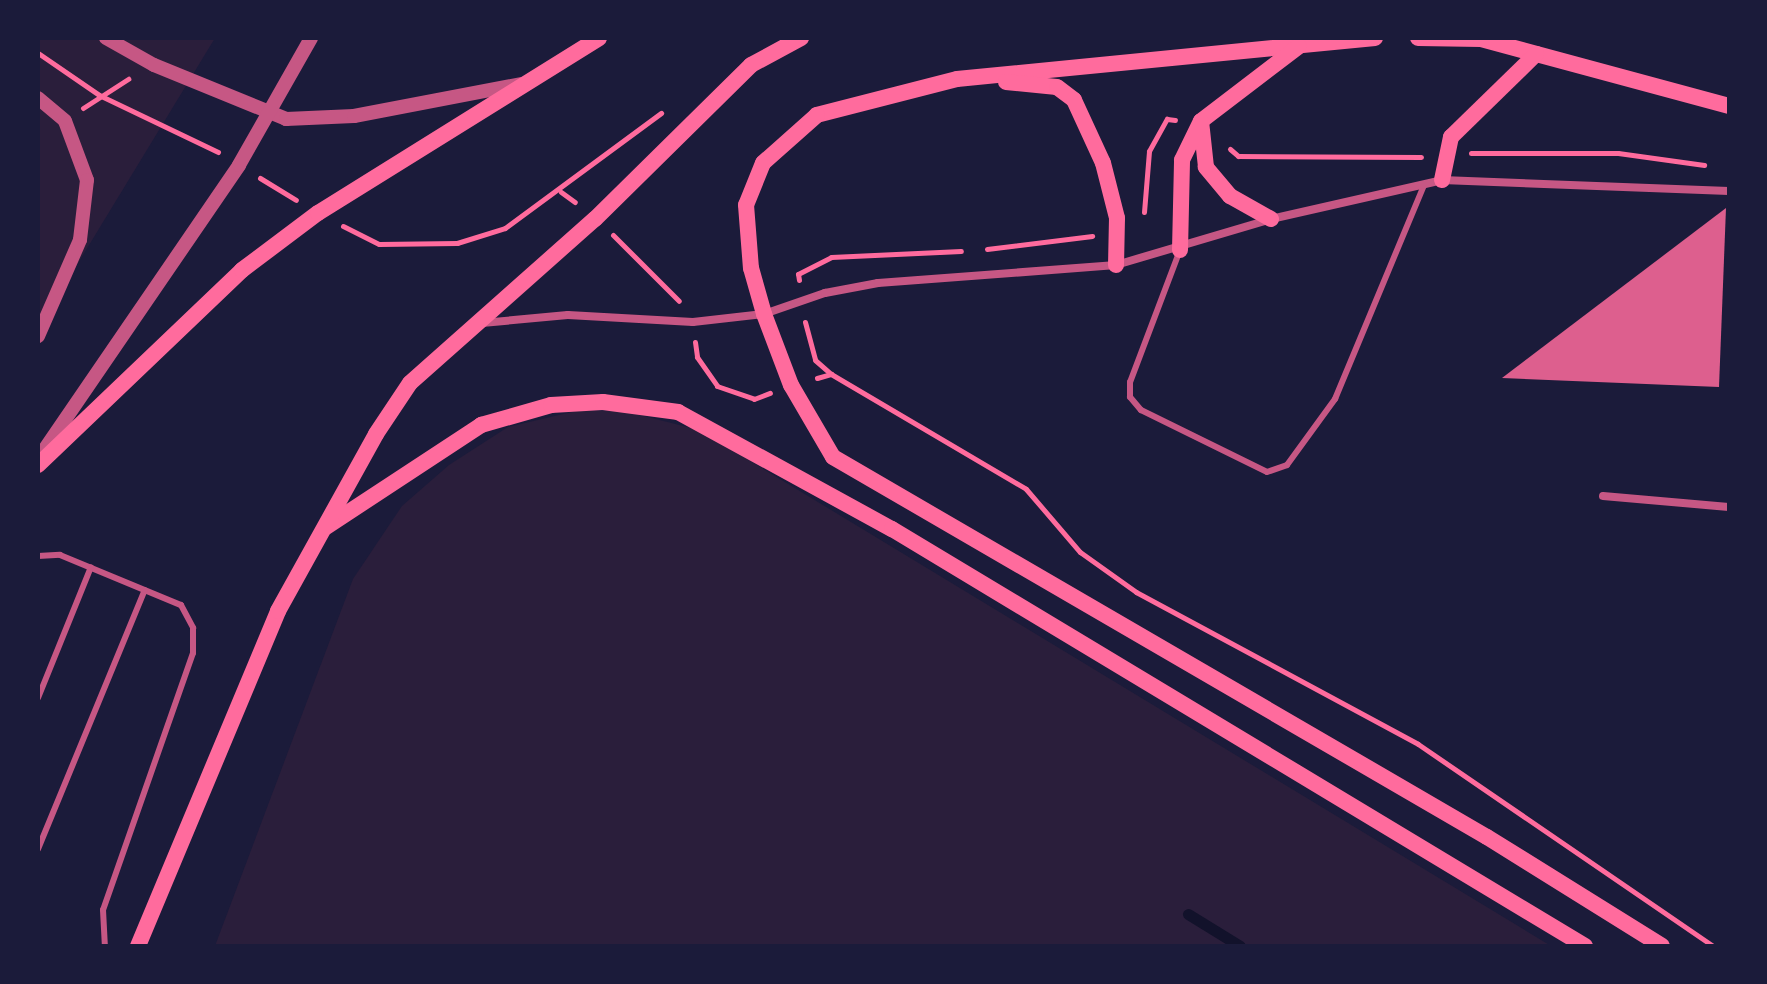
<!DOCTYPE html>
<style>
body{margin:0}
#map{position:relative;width:1767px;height:984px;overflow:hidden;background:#1b1b3a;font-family:Rubik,sans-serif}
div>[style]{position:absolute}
.green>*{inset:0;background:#2a1e3b}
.stream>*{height:11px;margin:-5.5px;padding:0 5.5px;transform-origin:5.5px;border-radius:5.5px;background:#12122b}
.building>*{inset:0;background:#dd5f8e}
.path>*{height:5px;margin:-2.5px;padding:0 2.5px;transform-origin:2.5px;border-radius:2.5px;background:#ff6b9d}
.service>*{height:6px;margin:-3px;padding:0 3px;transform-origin:3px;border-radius:3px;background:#c65784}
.minor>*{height:8px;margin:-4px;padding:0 4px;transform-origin:4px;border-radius:4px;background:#c65784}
.tertiary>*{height:14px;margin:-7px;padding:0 7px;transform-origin:7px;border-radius:7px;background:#c65784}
.secondary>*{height:16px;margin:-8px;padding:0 8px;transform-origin:8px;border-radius:8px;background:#ff6b9d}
span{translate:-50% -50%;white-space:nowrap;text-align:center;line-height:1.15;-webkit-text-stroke:6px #1b1b3a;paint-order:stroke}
.frame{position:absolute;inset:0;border:40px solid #1b1b3a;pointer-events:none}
</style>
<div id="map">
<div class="green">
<div style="clip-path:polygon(38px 38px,215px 38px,38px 329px)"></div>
<div style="clip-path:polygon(576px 411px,624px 411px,699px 430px,1551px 946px,215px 946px,353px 579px,402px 506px,449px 465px,508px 427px)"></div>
</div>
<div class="stream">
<div style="left:1188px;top:914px;width:61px;rotate:31.6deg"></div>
</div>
<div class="building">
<div style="clip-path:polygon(1726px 208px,1719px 387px,1502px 378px)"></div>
</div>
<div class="path">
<div style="left:38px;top:53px;width:74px;rotate:34.5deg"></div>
<div style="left:99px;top:95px;width:132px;rotate:25.6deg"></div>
<div style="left:83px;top:108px;width:54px;rotate:-32.8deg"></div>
<div style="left:1230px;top:149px;width:11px;rotate:41deg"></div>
<div style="left:1238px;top:156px;width:183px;rotate:0.3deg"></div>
<div style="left:1471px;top:153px;width:147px"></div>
<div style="left:1618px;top:153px;width:87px;rotate:7.9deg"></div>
<div style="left:260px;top:178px;width:42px;rotate:31.4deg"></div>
<div style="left:561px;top:192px;width:17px;rotate:36deg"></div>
<div style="left:1144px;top:212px;width:61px;rotate:-85.3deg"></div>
<div style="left:1149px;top:151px;width:37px;rotate:-61deg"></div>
<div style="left:1167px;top:119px;width:8px;rotate:7deg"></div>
<div style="left:343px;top:226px;width:40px;rotate:26.6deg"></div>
<div style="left:379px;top:244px;width:78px;rotate:-0.7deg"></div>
<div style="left:457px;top:243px;width:50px;rotate:-17.4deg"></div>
<div style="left:505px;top:228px;width:194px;rotate:-36.4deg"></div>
<div style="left:613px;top:235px;width:93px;rotate:45deg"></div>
<div style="left:987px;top:249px;width:106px;rotate:-7.1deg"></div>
<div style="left:799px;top:280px;width:6px;rotate:-99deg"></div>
<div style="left:798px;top:274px;width:37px;rotate:-27deg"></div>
<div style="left:831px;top:257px;width:130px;rotate:-2.6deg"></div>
<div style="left:805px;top:322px;width:39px;rotate:75deg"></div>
<div style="left:815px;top:360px;width:21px;rotate:41deg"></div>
<div style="left:695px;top:342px;width:15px;rotate:82deg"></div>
<div style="left:697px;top:357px;width:35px;rotate:55deg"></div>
<div style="left:717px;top:386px;width:39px;rotate:19deg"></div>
<div style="left:754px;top:399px;width:17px;rotate:-21deg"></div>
<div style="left:817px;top:378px;width:15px;rotate:-16deg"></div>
<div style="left:831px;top:374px;width:226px;rotate:30.5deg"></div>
<div style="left:1026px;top:489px;width:83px;rotate:49.4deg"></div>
<div style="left:1080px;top:552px;width:69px;rotate:35.5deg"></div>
<div style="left:1136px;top:592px;width:320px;rotate:28.3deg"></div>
<div style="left:1418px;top:744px;width:358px;rotate:34.4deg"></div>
</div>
<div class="service">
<div style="left:1180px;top:250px;width:141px;rotate:110.7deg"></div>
<div style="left:1130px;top:382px;width:15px;rotate:90deg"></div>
<div style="left:1130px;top:397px;width:17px;rotate:50deg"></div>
<div style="left:1141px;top:410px;width:140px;rotate:26.2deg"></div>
<div style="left:1267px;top:472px;width:21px;rotate:-19deg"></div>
<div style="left:1287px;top:465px;width:82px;rotate:-54deg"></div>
<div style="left:1335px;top:399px;width:232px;rotate:-67.4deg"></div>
<div style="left:38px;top:556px;width:22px;rotate:-3deg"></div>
<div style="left:60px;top:555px;width:131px;rotate:22.5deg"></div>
<div style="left:181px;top:605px;width:26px;rotate:62deg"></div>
<div style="left:193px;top:628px;width:25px;rotate:90deg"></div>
<div style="left:193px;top:653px;width:272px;rotate:109.3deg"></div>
<div style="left:103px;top:910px;width:36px;rotate:87deg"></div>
<div style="left:38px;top:698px;width:141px;rotate:-68deg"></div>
<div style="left:38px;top:849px;width:280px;rotate:-67.6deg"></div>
</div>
<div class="minor">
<div style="left:482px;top:323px;width:86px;rotate:-5.3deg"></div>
<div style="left:568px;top:315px;width:125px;rotate:3.2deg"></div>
<div style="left:693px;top:322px;width:71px;rotate:-6.4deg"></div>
<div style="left:764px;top:314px;width:65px;rotate:-19deg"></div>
<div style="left:825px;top:293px;width:54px;rotate:-10.7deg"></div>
<div style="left:878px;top:283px;width:239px;rotate:-4.3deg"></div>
<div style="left:1116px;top:265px;width:162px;rotate:-16.5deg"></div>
<div style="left:1271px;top:219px;width:175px;rotate:-12.8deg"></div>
<div style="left:1442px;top:180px;width:287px;rotate:2.2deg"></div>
<div style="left:1603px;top:496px;width:126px;rotate:5deg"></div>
</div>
<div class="tertiary">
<div style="left:106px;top:38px;width:55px;rotate:29.4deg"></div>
<div style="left:154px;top:65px;width:143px;rotate:22.2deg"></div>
<div style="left:286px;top:119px;width:68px;rotate:-2.5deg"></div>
<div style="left:354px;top:116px;width:170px;rotate:-10.8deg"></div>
<div style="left:38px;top:98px;width:35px;rotate:40deg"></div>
<div style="left:65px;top:121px;width:63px;rotate:69.6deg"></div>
<div style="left:87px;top:180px;width:60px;rotate:96.7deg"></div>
<div style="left:80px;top:240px;width:105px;rotate:113.6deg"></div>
<div style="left:38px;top:459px;width:356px;rotate:-55.6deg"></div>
<div style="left:239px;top:165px;width:146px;rotate:-60.4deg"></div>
</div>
<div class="secondary">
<div style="left:1375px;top:38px;width:420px;rotate:174.4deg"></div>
<div style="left:957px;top:79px;width:145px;rotate:165.6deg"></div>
<div style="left:817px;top:115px;width:72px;rotate:138.4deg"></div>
<div style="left:763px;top:163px;width:45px;rotate:112deg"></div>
<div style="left:746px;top:205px;width:63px;rotate:85.5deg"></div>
<div style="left:751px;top:268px;width:48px;rotate:74.2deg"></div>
<div style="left:764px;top:314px;width:76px;rotate:69.2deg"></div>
<div style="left:791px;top:385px;width:83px;rotate:59.7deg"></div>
<div style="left:833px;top:457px;width:756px;rotate:30.16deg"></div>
<div style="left:1487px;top:837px;width:206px;rotate:31.9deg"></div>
<div style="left:1418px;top:38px;width:63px;rotate:0.9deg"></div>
<div style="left:1481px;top:39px;width:257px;rotate:15.1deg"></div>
<div style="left:1006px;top:82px;width:51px;rotate:5.6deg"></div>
<div style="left:1057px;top:87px;width:21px;rotate:37deg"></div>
<div style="left:1074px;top:100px;width:69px;rotate:65.3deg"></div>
<div style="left:1103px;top:163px;width:57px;rotate:75.7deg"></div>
<div style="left:1117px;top:218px;width:47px;rotate:91.2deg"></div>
<div style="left:1442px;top:180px;width:44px;rotate:-78.2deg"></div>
<div style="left:1451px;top:137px;width:119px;rotate:-44.3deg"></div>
<div style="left:1271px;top:219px;width:47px;rotate:-150.7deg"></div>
<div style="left:1230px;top:196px;width:38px;rotate:-130deg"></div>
<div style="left:1206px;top:167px;width:46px;rotate:-96.2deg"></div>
<div style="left:1201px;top:121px;width:123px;rotate:-37.4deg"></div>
<div style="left:1180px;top:250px;width:90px;rotate:-88.7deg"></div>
<div style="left:1182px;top:160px;width:43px;rotate:-64deg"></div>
<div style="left:38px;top:465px;width:282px;rotate:-43.7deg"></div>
<div style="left:242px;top:270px;width:95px;rotate:-36.9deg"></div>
<div style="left:318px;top:213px;width:331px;rotate:-31.9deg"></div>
<div style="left:326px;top:527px;width:186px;rotate:-33.3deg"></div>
<div style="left:481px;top:425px;width:73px;rotate:-15.9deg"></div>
<div style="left:551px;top:405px;width:52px;rotate:-3.3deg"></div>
<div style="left:603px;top:402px;width:76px;rotate:7.6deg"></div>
<div style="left:678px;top:412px;width:244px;rotate:28.7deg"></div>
<div style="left:892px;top:529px;width:809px;rotate:31.04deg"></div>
<div style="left:138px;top:946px;width:363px;rotate:-67.3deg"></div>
<div style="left:278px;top:611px;width:202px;rotate:-61deg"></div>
<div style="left:376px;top:434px;width:61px;rotate:-56.3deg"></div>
<div style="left:410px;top:383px;width:247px;rotate:-41.6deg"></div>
<div style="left:595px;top:219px;width:219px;rotate:-44.6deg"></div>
<div style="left:751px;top:65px;width:57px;rotate:-28.4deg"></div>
</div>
<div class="frame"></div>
</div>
